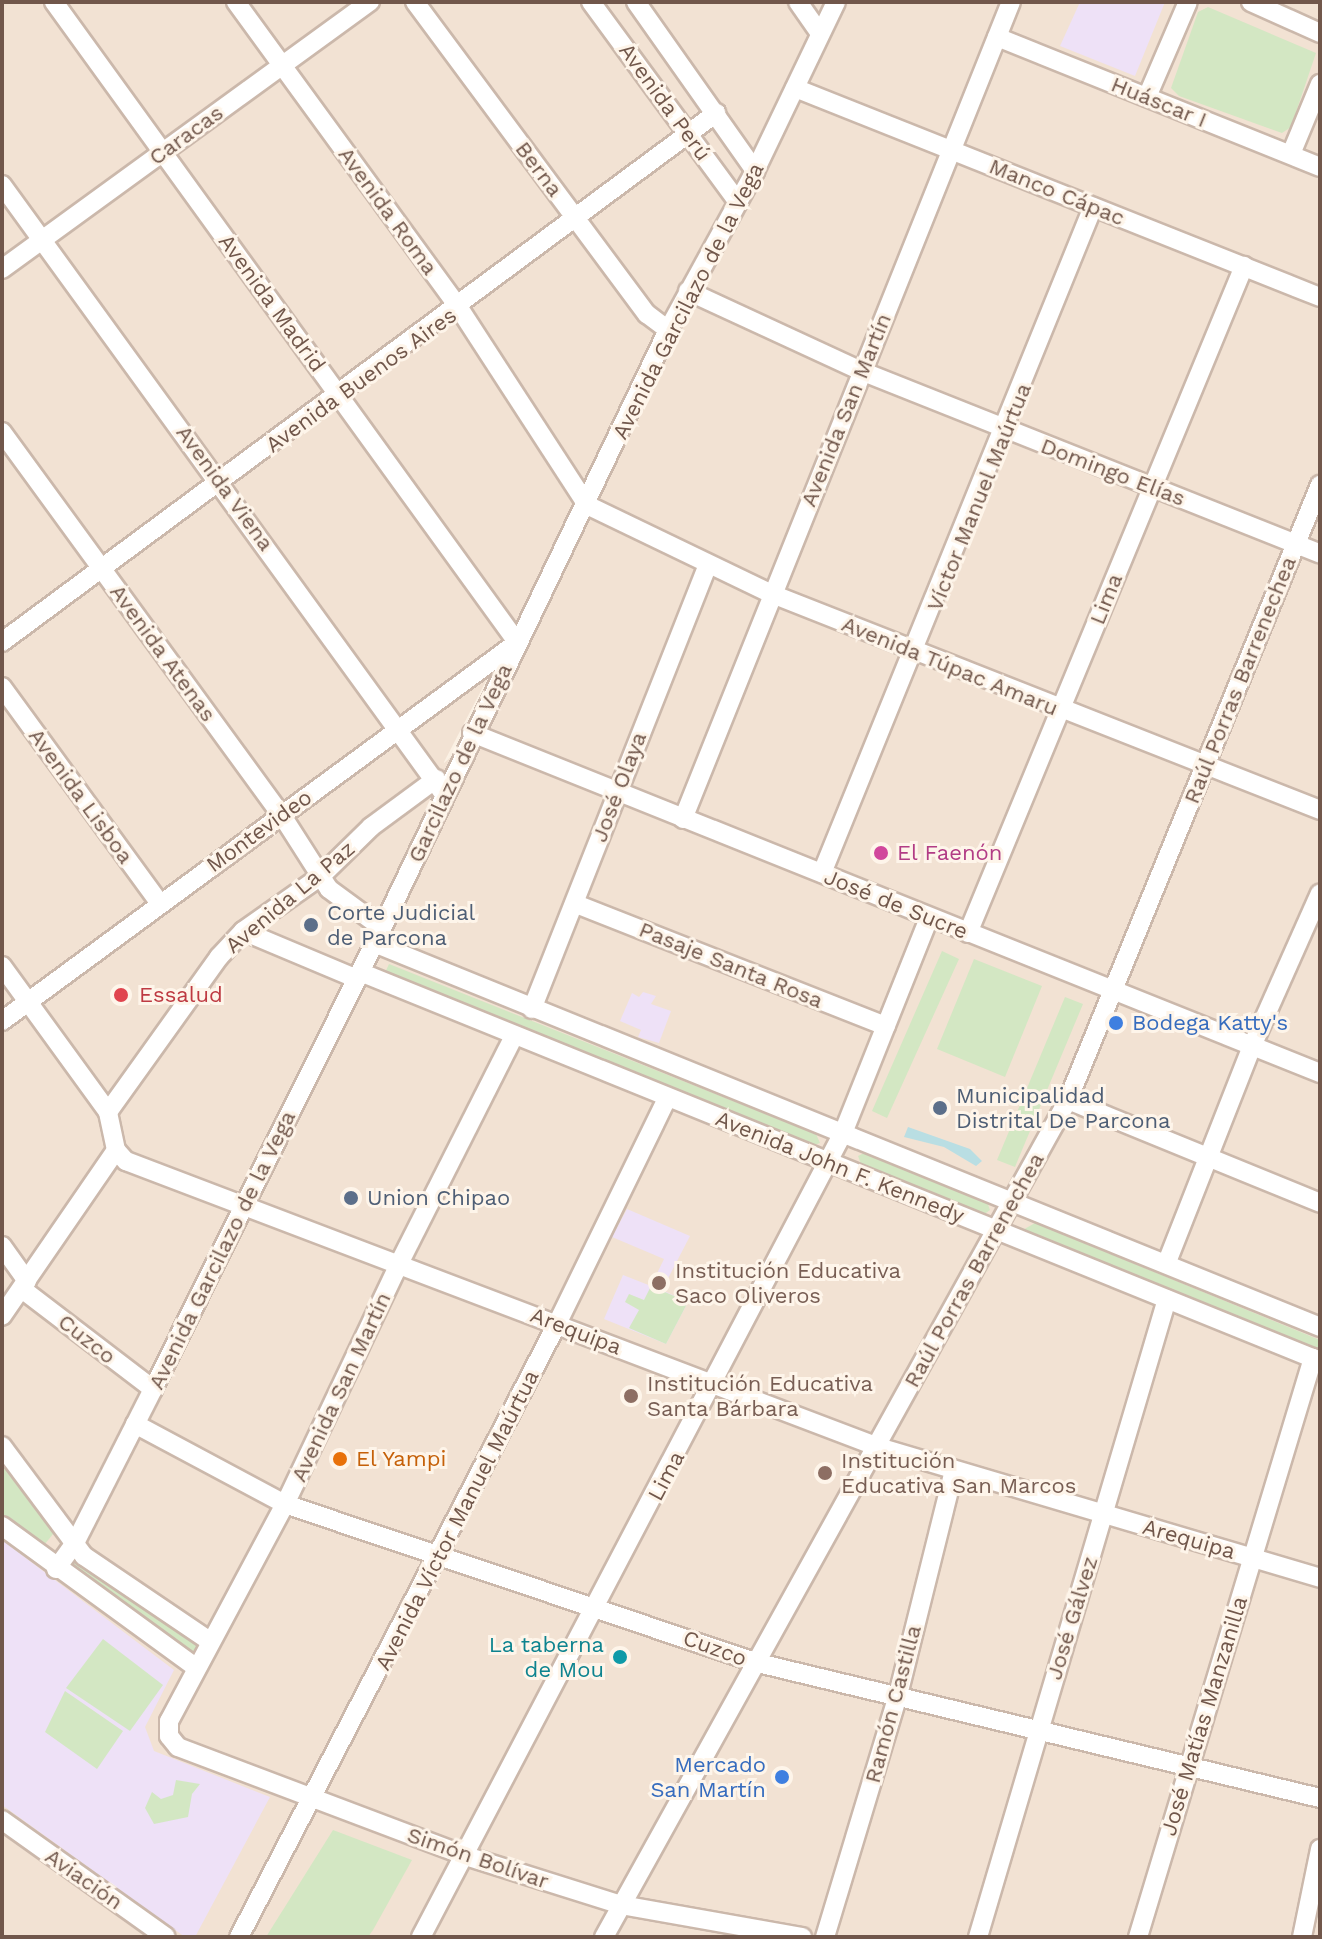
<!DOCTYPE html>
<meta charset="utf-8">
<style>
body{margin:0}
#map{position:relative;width:1322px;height:1939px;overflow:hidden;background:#fbf1e4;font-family:"Work Sans",sans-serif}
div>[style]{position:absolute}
.residential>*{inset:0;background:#f2e2d3}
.education>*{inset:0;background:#eee1f7}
.green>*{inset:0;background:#d3e7c3}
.water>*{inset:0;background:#b9dee3}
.roads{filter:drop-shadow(2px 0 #cbb8ab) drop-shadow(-2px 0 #cbb8ab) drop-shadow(0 2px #cbb8ab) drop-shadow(0 -2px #cbb8ab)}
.minor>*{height:18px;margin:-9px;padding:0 9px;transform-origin:9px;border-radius:9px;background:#fff}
.dots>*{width:22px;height:22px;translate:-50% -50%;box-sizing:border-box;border:4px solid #fef5ea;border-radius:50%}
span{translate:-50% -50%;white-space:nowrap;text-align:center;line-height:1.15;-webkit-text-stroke:6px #fef5ea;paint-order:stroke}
.street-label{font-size:22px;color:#71574b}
.hotel-label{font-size:22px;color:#b23c85}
.left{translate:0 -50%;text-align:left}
.service-label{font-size:22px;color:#4e5e75}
.health-label{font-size:22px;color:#be3a42}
.shop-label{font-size:22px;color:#366cbe}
.right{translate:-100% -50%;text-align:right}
.education-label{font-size:22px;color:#785e54}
.food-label{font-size:22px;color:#c56008}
.culture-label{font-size:22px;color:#0d838f}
.frame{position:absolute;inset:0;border:4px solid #71574b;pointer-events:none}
</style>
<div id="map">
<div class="residential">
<div style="clip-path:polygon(evenodd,2px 2px,1320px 2px,1320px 1937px,2px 1937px,2px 2px,668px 330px,477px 735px,444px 763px,444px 762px,668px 330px)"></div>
</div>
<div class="education">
<div style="clip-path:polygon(1080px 2px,1165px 2px,1135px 76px,1060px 46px)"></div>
<div style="clip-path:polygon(643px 992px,656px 996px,651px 1004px,671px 1011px,659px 1043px,638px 1037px,641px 1030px,620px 1021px,632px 993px,639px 997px)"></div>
<div style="clip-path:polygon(627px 1209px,690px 1236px,662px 1290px,688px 1302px,666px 1344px,604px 1319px,623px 1275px,651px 1286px,664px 1259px,612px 1237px)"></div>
<div style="clip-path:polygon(2px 1540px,174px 1670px,145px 1727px,154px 1751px,270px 1797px,195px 1937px,185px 1937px,2px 1805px)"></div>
</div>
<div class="green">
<div style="clip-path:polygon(1208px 7px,1316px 53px,1291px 127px,1282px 133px,1179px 96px,1171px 88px,1198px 12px)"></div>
<div style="clip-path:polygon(942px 951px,959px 959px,887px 1118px,872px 1111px)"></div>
<div style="clip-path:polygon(974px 959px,1042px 986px,1005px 1077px,937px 1049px)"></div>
<div style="clip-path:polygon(389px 964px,816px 1134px,820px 1143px,809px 1147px,383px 977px)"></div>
<div style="clip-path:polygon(1065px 997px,1083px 1004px,1015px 1167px,997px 1160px)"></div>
<div style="clip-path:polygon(866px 1152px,986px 1199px,990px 1210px,979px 1218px,862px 1167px,858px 1156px)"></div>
<div style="clip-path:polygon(1035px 1223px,1320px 1340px,1320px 1355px,1021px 1231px)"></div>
<div style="clip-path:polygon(651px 1286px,688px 1302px,666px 1344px,629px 1328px,639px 1310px,625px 1302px,629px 1294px,644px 1300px)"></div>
<div style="clip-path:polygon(2px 1459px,58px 1528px,40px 1550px,2px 1519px)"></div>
<div style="clip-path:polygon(76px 1561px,201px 1642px,193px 1658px,67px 1571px)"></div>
<div style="clip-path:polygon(103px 1639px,163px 1685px,130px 1731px,66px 1688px)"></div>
<div style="clip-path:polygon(65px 1691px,123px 1731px,97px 1769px,45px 1732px)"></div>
<div style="clip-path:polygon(176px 1780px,200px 1784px,192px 1794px,188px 1817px,154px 1824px,145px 1808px,152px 1792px,161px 1799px,173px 1795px)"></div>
<div style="clip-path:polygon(333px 1830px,412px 1860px,373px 1930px,368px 1937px,266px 1937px)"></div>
</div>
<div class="water">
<div style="clip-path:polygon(908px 1127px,970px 1149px,982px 1161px,976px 1166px,944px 1147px,904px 1137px)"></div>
</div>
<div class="roads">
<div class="minor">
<div style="left:54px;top:2px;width:790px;rotate:54.12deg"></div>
<div style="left:236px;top:2px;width:379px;rotate:53.9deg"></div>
<div style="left:459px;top:308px;width:235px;rotate:57deg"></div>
<div style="left:587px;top:505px;width:205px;rotate:25.7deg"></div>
<div style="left:772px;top:594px;width:589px;rotate:21.51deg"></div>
<div style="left:415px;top:2px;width:389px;rotate:53.4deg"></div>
<div style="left:647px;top:314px;width:26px;rotate:37deg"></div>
<div style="left:591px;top:2px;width:248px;rotate:53.7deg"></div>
<div style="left:636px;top:2px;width:207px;rotate:54.8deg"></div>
<div style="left:798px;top:2px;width:38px;rotate:55deg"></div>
<div style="left:1251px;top:2px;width:76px;rotate:24.2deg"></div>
<div style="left:997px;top:37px;width:348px;rotate:21.9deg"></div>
<div style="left:795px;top:88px;width:565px;rotate:21.71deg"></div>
<div style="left:1147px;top:97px;width:103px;rotate:-66.7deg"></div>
<div style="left:1291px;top:154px;width:76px;rotate:-67.5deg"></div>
<div style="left:2px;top:185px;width:752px;rotate:54.03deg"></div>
<div style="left:2px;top:269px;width:455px;rotate:-36deg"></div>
<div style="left:688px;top:291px;width:191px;rotate:24.8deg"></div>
<div style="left:861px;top:371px;width:494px;rotate:21.7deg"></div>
<div style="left:2px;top:432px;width:473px;rotate:53.9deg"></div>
<div style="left:281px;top:814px;width:89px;rotate:57.4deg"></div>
<div style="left:329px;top:889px;width:66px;rotate:36.3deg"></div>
<div style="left:2px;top:642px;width:889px;rotate:-36.53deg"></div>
<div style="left:2px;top:687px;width:268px;rotate:53.9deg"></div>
<div style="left:472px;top:733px;width:914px;rotate:21.85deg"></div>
<div style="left:683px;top:819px;width:880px;rotate:-68.13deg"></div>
<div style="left:822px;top:873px;width:719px;rotate:-67.86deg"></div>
<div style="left:576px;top:904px;width:333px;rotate:21.5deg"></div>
<div style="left:243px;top:931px;width:124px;rotate:22.8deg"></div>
<div style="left:968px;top:933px;width:722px;rotate:-67.52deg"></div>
<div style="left:374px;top:943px;width:1021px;rotate:22.09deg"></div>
<div style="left:2px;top:966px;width:180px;rotate:54deg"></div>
<div style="left:360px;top:972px;width:1036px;rotate:22.06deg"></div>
<div style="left:532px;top:1009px;width:476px;rotate:-68.4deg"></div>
<div style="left:2px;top:1021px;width:637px;rotate:-36.31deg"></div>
<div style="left:514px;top:1036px;width:253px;rotate:116.8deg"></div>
<div style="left:400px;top:1262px;width:268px;rotate:115.4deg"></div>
<div style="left:285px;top:1504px;width:246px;rotate:118.1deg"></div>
<div style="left:169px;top:1721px;width:15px;rotate:90deg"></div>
<div style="left:169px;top:1736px;width:14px;rotate:51deg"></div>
<div style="left:178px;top:1747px;width:308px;rotate:20.7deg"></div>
<div style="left:466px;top:1856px;width:163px;rotate:17.5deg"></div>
<div style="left:621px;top:1905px;width:184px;rotate:10deg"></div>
<div style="left:1068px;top:1100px;width:272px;rotate:22.2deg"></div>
<div style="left:116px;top:1150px;width:15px;rotate:48deg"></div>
<div style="left:126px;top:1161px;width:805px;rotate:20.82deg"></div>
<div style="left:878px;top:1447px;width:461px;rotate:16.5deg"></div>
<div style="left:2px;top:1246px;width:43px;rotate:54.5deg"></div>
<div style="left:1167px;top:1262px;width:232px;rotate:-68.5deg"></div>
<div style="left:1252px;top:1046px;width:167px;rotate:-66deg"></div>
<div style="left:22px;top:1289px;width:165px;rotate:37.4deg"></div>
<div style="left:2px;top:1316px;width:201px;rotate:-55.5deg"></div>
<div style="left:116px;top:1150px;width:39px;rotate:-102deg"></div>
<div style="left:108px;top:1112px;width:191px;rotate:-54.4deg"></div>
<div style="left:219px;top:957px;width:35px;rotate:-47deg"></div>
<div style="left:243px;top:931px;width:95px;rotate:-35.2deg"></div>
<div style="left:321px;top:876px;width:70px;rotate:-44.4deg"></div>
<div style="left:371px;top:827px;width:81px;rotate:-36.4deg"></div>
<div style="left:135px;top:1424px;width:170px;rotate:28.1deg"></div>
<div style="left:285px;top:1504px;width:499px;rotate:18.6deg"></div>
<div style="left:758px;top:1663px;width:578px;rotate:13.51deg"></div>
<div style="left:2px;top:1446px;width:137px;rotate:53.3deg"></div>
<div style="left:84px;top:1556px;width:153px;rotate:34.1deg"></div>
<div style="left:2px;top:1526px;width:241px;rotate:36.1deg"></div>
<div style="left:56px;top:1569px;width:32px;rotate:-54deg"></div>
<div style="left:75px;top:1543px;width:173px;rotate:-63.1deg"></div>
<div style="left:153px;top:1389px;width:515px;rotate:-63.58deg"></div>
<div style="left:382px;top:928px;width:663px;rotate:-64.44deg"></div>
<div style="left:668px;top:330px;width:181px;rotate:-61.3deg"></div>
<div style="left:755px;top:171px;width:187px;rotate:-64.4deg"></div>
<div style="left:2px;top:1820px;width:201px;rotate:35.5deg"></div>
<div style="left:239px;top:1937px;width:691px;rotate:-62.58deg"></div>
<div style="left:557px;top:1324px;width:251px;rotate:-64deg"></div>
<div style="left:421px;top:1937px;width:908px;rotate:-62.31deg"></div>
<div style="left:843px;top:1133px;width:232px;rotate:-68.2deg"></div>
<div style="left:604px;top:1937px;width:957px;rotate:-61deg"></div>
<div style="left:1068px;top:1100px;width:665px;rotate:-67.72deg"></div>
<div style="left:825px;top:1937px;width:249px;rotate:-73.2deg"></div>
<div style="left:897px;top:1699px;width:236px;rotate:-76deg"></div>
<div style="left:978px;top:1937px;width:665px;rotate:-73.5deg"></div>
<div style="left:1138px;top:1937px;width:605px;rotate:-73.18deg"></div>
<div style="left:1302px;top:1937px;width:90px;rotate:-78.4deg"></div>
</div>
</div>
<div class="dots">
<div style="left:881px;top:853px;background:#d1479c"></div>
<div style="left:311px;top:925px;background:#5c6f8a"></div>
<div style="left:121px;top:995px;background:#e0444e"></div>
<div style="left:1116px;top:1023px;background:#3f7fe0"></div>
<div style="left:940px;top:1108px;background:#5c6f8a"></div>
<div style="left:351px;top:1198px;background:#5c6f8a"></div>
<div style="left:659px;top:1283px;background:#8d6e63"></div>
<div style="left:631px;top:1396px;background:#8d6e63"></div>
<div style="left:340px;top:1459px;background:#e8710a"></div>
<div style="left:825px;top:1473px;background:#8d6e63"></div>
<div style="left:620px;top:1657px;background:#0f9aa8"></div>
<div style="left:782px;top:1777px;background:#3f7fe0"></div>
</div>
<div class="street-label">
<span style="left:665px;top:102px;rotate:54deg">Avenida Perú</span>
<span style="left:1159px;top:102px;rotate:22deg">Huáscar I</span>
<span style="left:186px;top:135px;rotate:-36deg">Caracas</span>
<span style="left:539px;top:169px;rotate:53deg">Berna</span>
<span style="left:1057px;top:192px;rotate:22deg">Manco Cápac</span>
<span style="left:388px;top:211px;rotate:54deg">Avenida Roma</span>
<span style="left:688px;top:301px;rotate:-63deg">Avenida Garcilazo de la Vega</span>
<span style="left:272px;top:303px;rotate:54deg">Avenida Madrid</span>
<span style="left:361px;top:380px;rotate:-36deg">Avenida Buenos Aires</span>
<span style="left:846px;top:410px;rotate:-68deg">Avenida San Martín</span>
<span style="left:1113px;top:472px;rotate:21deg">Domingo Elías</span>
<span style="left:225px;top:488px;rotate:54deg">Avenida Viena</span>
<span style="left:979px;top:497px;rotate:-68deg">Víctor Manuel Maúrtua</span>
<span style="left:1106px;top:599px;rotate:-68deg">Lima</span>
<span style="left:163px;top:653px;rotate:54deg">Avenida Atenas</span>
<span style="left:950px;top:666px;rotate:22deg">Avenida Túpac Amaru</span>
<span style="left:1240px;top:680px;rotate:-68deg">Raúl Porras Barrenechea</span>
<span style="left:460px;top:763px;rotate:-65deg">Garcilazo de la Vega</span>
<span style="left:619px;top:787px;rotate:-69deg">José Olaya</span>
<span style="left:81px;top:796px;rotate:54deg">Avenida Lisboa</span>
<span style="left:259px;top:831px;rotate:-36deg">Montevideo</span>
<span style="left:290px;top:897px;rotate:-40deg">Avenida La Paz</span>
<span style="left:896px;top:904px;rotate:22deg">José de Sucre</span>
<span style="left:731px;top:965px;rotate:22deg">Pasaje Santa Rosa</span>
<span style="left:840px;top:1167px;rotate:22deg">Avenida John F. Kennedy</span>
<span style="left:222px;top:1250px;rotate:-64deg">Avenida Garcilazo de la Vega</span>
<span style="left:974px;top:1270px;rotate:-61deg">Raúl Porras Barrenechea</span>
<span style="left:576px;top:1331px;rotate:21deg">Arequipa</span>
<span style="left:87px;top:1339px;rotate:38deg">Cuzco</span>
<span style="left:341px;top:1387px;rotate:-65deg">Avenida San Martín</span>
<span style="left:666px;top:1476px;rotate:-62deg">Lima</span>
<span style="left:457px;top:1520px;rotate:-63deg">Avenida Víctor Manuel Maúrtua</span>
<span style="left:1189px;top:1539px;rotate:16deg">Arequipa</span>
<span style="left:1072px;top:1618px;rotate:-73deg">José Gálvez</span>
<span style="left:715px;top:1648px;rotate:20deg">Cuzco</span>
<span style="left:893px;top:1704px;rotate:-75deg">Ramón Castilla</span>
<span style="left:1204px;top:1716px;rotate:-73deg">José Matías Manzanilla</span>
<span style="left:478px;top:1858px;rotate:19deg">Simón Bolívar</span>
<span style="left:84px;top:1879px;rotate:35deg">Aviación</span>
</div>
<div class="hotel-label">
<span class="left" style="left:897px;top:853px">El Faenón</span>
</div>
<div class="service-label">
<span class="left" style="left:327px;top:925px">Corte Judicial<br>de Parcona</span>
<span class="left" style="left:956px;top:1108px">Municipalidad<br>Distrital De Parcona</span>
<span class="left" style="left:367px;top:1198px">Union Chipao</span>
</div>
<div class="health-label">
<span class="left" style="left:139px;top:995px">Essalud</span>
</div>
<div class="shop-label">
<span class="left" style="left:1132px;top:1023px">Bodega Katty's</span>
<span class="right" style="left:766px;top:1777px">Mercado<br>San Martín</span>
</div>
<div class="education-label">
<span class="left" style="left:675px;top:1283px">Institución Educativa<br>Saco Oliveros</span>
<span class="left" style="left:647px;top:1396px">Institución Educativa<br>Santa Bárbara</span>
<span class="left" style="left:841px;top:1473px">Institución<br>Educativa San Marcos</span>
</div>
<div class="food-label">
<span class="left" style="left:356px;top:1459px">El Yampi</span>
</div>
<div class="culture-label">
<span class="right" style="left:604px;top:1657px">La taberna<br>de Mou</span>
</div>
<div class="frame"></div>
</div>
